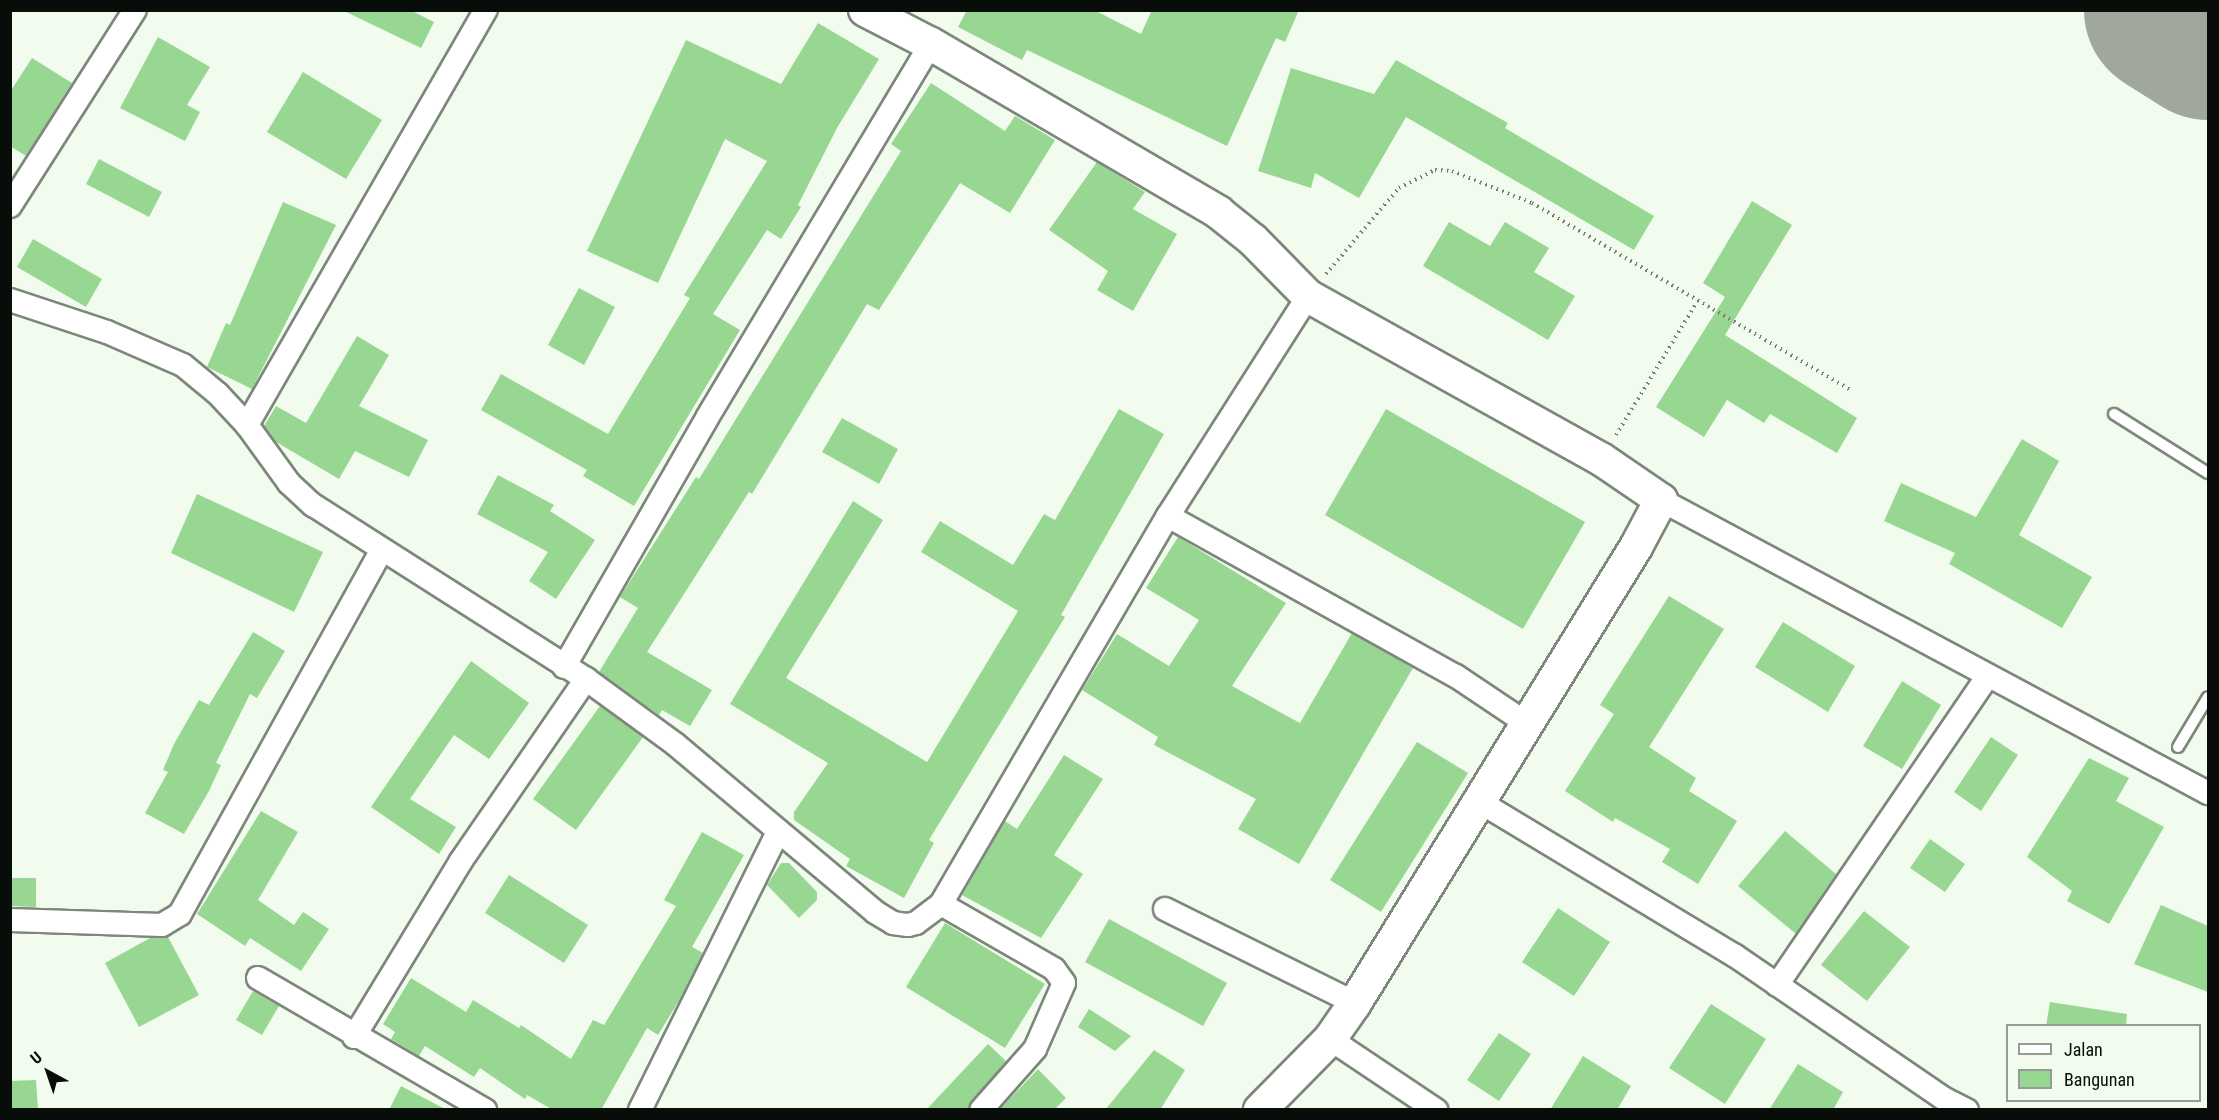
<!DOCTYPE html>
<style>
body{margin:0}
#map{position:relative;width:2219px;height:1120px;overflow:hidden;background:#f1fcef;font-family:"Roboto Condensed",sans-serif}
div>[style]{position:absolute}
.runway>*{height:172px;margin:-86px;padding:0 86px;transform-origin:86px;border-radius:86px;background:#a0a89e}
.building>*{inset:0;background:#98d791}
.path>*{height:4px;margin-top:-2px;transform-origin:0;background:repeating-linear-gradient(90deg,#757c74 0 1.5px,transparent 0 6px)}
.roads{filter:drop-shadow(2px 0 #7d877b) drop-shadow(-2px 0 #7d877b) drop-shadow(0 2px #7d877b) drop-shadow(0 -2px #7d877b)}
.lane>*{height:10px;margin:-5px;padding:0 5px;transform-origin:5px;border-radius:5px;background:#fff}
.street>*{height:22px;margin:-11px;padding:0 11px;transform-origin:11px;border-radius:11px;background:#fff}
.secondary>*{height:32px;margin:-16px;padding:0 16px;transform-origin:16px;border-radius:16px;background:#fff}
span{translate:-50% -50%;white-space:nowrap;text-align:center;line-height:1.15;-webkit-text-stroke:5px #f1fcef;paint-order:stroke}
.frame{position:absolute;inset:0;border:12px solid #090d09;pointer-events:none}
.legend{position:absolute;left:2006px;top:1024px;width:195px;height:78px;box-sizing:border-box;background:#f1fcef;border:2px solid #949c93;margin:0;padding:8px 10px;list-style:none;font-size:18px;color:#090d09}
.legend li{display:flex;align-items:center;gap:12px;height:30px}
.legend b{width:30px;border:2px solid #949c93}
.north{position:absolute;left:18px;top:1042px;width:60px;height:60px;-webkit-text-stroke:4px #f1fcef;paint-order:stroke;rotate:320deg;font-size:16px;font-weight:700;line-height:24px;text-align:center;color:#090d09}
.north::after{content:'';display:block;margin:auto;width:21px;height:27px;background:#090d09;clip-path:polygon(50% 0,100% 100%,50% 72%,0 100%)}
</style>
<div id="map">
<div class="runway">
<div style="left:2170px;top:10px;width:45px;rotate:32.3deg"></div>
</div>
<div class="building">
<div style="clip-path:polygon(342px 10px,410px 10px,434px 22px,421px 48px)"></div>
<div style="clip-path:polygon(967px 10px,1094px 10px,1141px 34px,1152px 10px,1299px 10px,1285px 42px,1276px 38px,1227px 146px,1027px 50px,1022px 60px,958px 27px)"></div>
<div style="clip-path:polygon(818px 23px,879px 59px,837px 128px,798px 205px,801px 207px,781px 239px,767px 230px,713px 314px,740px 330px,634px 506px,583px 476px,587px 470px,481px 410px,501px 374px,608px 434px,690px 298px,684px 295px,767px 161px,725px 139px,658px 283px,587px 251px,686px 40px,781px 84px)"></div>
<div style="clip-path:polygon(158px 37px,210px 67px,187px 105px,200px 112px,185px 141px,120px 108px)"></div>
<div style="clip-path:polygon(32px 58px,72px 83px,26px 156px,10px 146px,10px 92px)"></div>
<div style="clip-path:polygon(1396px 60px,1508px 123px,1505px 128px,1654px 216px,1634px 250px,1406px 117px,1359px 198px,1315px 173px,1311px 188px,1258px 171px,1291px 68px,1374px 94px)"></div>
<div style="clip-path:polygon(303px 72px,382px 120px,346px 179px,267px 132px)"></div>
<div style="clip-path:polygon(931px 83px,1005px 131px,1015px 116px,1055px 140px,1010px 213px,960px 183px,879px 310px,867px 304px,752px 494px,749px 492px,647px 652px,712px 690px,690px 726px,662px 710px,659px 715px,599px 672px,638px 608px,620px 597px,696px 477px,699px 479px,901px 151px,891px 144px)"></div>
<div style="clip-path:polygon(99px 159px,162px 192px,149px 217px,86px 184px)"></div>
<div style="clip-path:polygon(1097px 162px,1145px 192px,1133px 209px,1177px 234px,1133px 311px,1097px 290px,1108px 271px,1049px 230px)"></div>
<div style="clip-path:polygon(1752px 201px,1792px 225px,1725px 335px,1857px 418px,1837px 453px,1770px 414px,1764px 423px,1727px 400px,1704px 437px,1656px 407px,1725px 297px,1703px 283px)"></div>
<div style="clip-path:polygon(283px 202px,336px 225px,252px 389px,207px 367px,226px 323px,230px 325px)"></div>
<div style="clip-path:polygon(1449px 222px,1490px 246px,1505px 222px,1549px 248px,1534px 272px,1575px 296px,1548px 340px,1423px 266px)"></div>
<div style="clip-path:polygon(33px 239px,102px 279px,86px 307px,17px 267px)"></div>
<div style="clip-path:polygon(579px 288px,615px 307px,584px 365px,548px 345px)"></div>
<div style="clip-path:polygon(357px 336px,389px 355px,359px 406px,428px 440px,409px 477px,355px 451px,339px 479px,276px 442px,264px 426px,276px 406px,306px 423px)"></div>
<div style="clip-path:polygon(1119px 409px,1164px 434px,1061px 615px,1065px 617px,929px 840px,934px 843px,904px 898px,846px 866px,850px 859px,794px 820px,794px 812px,828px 763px,730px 704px,853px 501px,883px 520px,786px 678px,927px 762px,1018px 611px,921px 552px,940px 521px,1013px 565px,1044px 514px,1055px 520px)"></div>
<div style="clip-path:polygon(1386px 409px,1585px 522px,1523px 629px,1325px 515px)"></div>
<div style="clip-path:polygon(842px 418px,898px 449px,879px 484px,822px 452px)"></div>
<div style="clip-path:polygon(2022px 439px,2059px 461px,2019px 535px,2092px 577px,2062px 628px,1949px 564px,1955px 553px,1884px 521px,1901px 483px,1976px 517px)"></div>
<div style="clip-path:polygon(498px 475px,554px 505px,550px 511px,595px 540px,556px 599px,529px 581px,548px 552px,477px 514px)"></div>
<div style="clip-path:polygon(197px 494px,323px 552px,294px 612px,171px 553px)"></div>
<div style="clip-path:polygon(1178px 537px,1286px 603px,1232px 686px,1300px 723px,1352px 633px,1413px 668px,1299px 864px,1238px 829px,1256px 799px,1154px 745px,1158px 737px,1082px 690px,1117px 634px,1169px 666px,1199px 620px,1146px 588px)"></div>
<div style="clip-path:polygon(1669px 596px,1724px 629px,1649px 747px,1696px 778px,1689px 791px,1737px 821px,1698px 884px,1662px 862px,1670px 849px,1615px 818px,1613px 822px,1565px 791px,1614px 714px,1600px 705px)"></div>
<div style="clip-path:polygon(1783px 622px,1855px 666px,1828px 712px,1755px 667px)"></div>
<div style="clip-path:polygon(253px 632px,285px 651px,257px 698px,250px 694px,216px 763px,221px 765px,209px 791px,184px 834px,145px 813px,168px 772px,163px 770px,174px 744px,199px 700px,209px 705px)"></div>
<div style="clip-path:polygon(471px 661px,529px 703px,489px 759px,454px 735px,410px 799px,456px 827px,439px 854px,371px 807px)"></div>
<div style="clip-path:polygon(1902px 681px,1941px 705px,1902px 769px,1863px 746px)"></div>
<div style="clip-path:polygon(600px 706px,643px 737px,576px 830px,533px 799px)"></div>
<div style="clip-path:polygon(1991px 737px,2018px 755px,1981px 811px,1954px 792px)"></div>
<div style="clip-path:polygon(1417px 742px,1468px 773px,1381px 912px,1330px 880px)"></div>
<div style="clip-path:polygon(1064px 755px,1103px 779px,1054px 855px,1083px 874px,1041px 938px,962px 895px,1005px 821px,1017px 829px)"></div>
<div style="clip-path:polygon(2089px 758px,2129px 778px,2116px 801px,2164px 827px,2109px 924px,2067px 901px,2072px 891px,2027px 857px)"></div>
<div style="clip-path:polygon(261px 811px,298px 832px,258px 900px,294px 925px,303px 912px,329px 929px,301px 971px,250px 938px,245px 946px,197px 914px)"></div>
<div style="clip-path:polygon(1785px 831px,1836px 874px,1796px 934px,1738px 886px)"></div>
<div style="clip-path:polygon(702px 832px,744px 855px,692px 947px,703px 953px,680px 999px,658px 1035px,647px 1028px,601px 1110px,553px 1110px,527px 1095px,525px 1099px,480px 1068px,474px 1077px,425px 1046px,419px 1056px,391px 1039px,395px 1032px,383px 1024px,411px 978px,466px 1012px,473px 1000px,519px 1028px,521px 1025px,571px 1059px,593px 1020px,604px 1025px,676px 906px,664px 900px)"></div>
<div style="clip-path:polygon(1930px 839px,1965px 864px,1945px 892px,1910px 868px)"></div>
<div style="clip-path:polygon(781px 863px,789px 863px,817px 892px,817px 900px,799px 918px,767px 885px)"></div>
<div style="clip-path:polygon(509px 875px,588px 925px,564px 963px,485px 913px)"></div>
<div style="clip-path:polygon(10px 878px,36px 878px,36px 907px,10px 906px)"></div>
<div style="clip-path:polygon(2161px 905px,2208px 926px,2208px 992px,2134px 964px)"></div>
<div style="clip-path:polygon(1558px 908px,1610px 942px,1574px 996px,1522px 962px)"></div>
<div style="clip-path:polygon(1864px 911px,1910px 947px,1867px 1001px,1821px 965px)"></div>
<div style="clip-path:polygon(1109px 919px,1227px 983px,1203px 1026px,1085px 962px)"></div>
<div style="clip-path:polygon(945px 923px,1045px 984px,1005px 1048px,906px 987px)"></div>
<div style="clip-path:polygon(168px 937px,199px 995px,139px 1027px,105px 963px,150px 938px)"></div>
<div style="clip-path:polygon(253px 991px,279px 1006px,262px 1035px,236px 1020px)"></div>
<div style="clip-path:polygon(2050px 1002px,2127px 1014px,2126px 1026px,2046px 1026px)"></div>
<div style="clip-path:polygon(1711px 1004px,1766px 1039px,1725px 1104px,1669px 1068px)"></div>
<div style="clip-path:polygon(1089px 1009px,1131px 1036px,1115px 1051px,1078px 1027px)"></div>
<div style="clip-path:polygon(1499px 1033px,1531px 1054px,1499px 1101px,1467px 1080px)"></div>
<div style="clip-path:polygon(988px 1044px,1006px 1061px,968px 1110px,926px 1110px)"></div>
<div style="clip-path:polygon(1154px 1050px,1185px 1070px,1160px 1110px,1105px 1110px)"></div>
<div style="clip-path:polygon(1583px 1056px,1631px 1086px,1617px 1110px,1550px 1110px)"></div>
<div style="clip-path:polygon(1798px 1064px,1843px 1092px,1833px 1110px,1769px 1110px)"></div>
<div style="clip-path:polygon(1038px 1069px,1066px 1098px,1054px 1110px,999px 1110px)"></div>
<div style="clip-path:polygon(36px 1080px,38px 1110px,10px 1110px,10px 1081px)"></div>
<div style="clip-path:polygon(401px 1086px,447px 1110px,389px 1110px)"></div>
</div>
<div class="path">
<div style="left:1326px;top:274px;width:113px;rotate:-49.7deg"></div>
<div style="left:1399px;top:188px;width:40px;rotate:-26.6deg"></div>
<div style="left:1435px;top:170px;width:17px;rotate:3deg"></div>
<div style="left:1452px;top:171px;width:86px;rotate:21.8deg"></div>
<div style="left:1532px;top:203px;width:371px;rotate:30.4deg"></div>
<div style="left:1616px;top:435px;width:156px;rotate:-58.7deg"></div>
</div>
<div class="roads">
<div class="lane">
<div style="left:2114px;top:414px;width:111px;rotate:32.1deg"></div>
<div style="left:2178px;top:747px;width:58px;rotate:-59deg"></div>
</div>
<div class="street">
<div style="left:10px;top:206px;width:232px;rotate:-57.5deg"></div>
<div style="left:10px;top:300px;width:102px;rotate:18.3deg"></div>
<div style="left:107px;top:332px;width:83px;rotate:23.5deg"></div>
<div style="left:183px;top:365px;width:45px;rotate:39.6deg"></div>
<div style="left:218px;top:394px;width:42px;rotate:46.9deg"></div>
<div style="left:247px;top:425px;width:72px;rotate:54.1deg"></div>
<div style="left:289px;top:483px;width:33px;rotate:43deg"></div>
<div style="left:313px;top:505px;width:324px;rotate:32.5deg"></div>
<div style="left:586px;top:679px;width:110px;rotate:36.1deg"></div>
<div style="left:675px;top:744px;width:261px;rotate:40deg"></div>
<div style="left:875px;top:912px;width:21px;rotate:31deg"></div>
<div style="left:893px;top:923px;width:15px;rotate:8deg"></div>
<div style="left:908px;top:925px;width:8px;rotate:-14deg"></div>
<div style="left:916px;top:923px;width:31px;rotate:-37deg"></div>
<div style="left:941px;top:904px;width:450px;rotate:-59.7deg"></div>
<div style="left:1168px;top:516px;width:261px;rotate:-57.5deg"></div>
<div style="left:247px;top:425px;width:479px;rotate:-60.1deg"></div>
<div style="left:1661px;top:500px;width:621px;rotate:28.18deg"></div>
<div style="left:1168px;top:516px;width:329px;rotate:29.1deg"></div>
<div style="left:1456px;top:676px;width:84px;rotate:33.9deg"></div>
<div style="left:564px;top:667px;width:287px;rotate:-60.1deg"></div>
<div style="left:707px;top:418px;width:436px;rotate:-59.1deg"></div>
<div style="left:1480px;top:802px;width:297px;rotate:31.1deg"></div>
<div style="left:1734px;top:955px;width:253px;rotate:34.4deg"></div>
<div style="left:1943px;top:1098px;width:27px;rotate:27deg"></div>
<div style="left:941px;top:904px;width:130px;rotate:29.9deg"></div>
<div style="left:1054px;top:969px;width:17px;rotate:54deg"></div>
<div style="left:1064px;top:983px;width:72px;rotate:113.7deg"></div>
<div style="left:1035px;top:1049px;width:81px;rotate:131.5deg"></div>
<div style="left:1165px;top:909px;width:212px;rotate:26.3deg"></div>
<div style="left:10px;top:920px;width:152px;rotate:1.9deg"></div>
<div style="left:162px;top:925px;width:21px;rotate:-31deg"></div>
<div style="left:180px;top:914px;width:415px;rotate:-61deg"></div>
<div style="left:258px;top:978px;width:263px;rotate:30.2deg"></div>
<div style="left:1777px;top:985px;width:374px;rotate:-55.7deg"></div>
<div style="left:354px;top:1037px;width:206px;rotate:-58.7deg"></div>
<div style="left:461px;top:861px;width:221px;rotate:-55.5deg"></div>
<div style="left:1330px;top:1039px;width:128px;rotate:33.8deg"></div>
<div style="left:640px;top:1110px;width:310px;rotate:-63.6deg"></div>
</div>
<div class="secondary">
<div style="left:865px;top:10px;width:74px;rotate:27.3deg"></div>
<div style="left:931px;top:44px;width:333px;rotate:30.3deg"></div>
<div style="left:1218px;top:212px;width:45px;rotate:38.7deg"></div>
<div style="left:1253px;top:240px;width:78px;rotate:45.5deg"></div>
<div style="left:1308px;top:296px;width:335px;rotate:29.1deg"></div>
<div style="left:1601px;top:459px;width:73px;rotate:34.3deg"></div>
<div style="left:1661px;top:500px;width:53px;rotate:118deg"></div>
<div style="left:1636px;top:547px;width:536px;rotate:121.64deg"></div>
<div style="left:1355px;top:1003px;width:44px;rotate:124.8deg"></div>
<div style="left:1330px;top:1039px;width:100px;rotate:134.6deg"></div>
</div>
</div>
<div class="frame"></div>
<ul class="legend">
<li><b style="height:8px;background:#fff"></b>Jalan</li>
<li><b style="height:16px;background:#98d791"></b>Bangunan</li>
</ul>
<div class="north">U</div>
</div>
